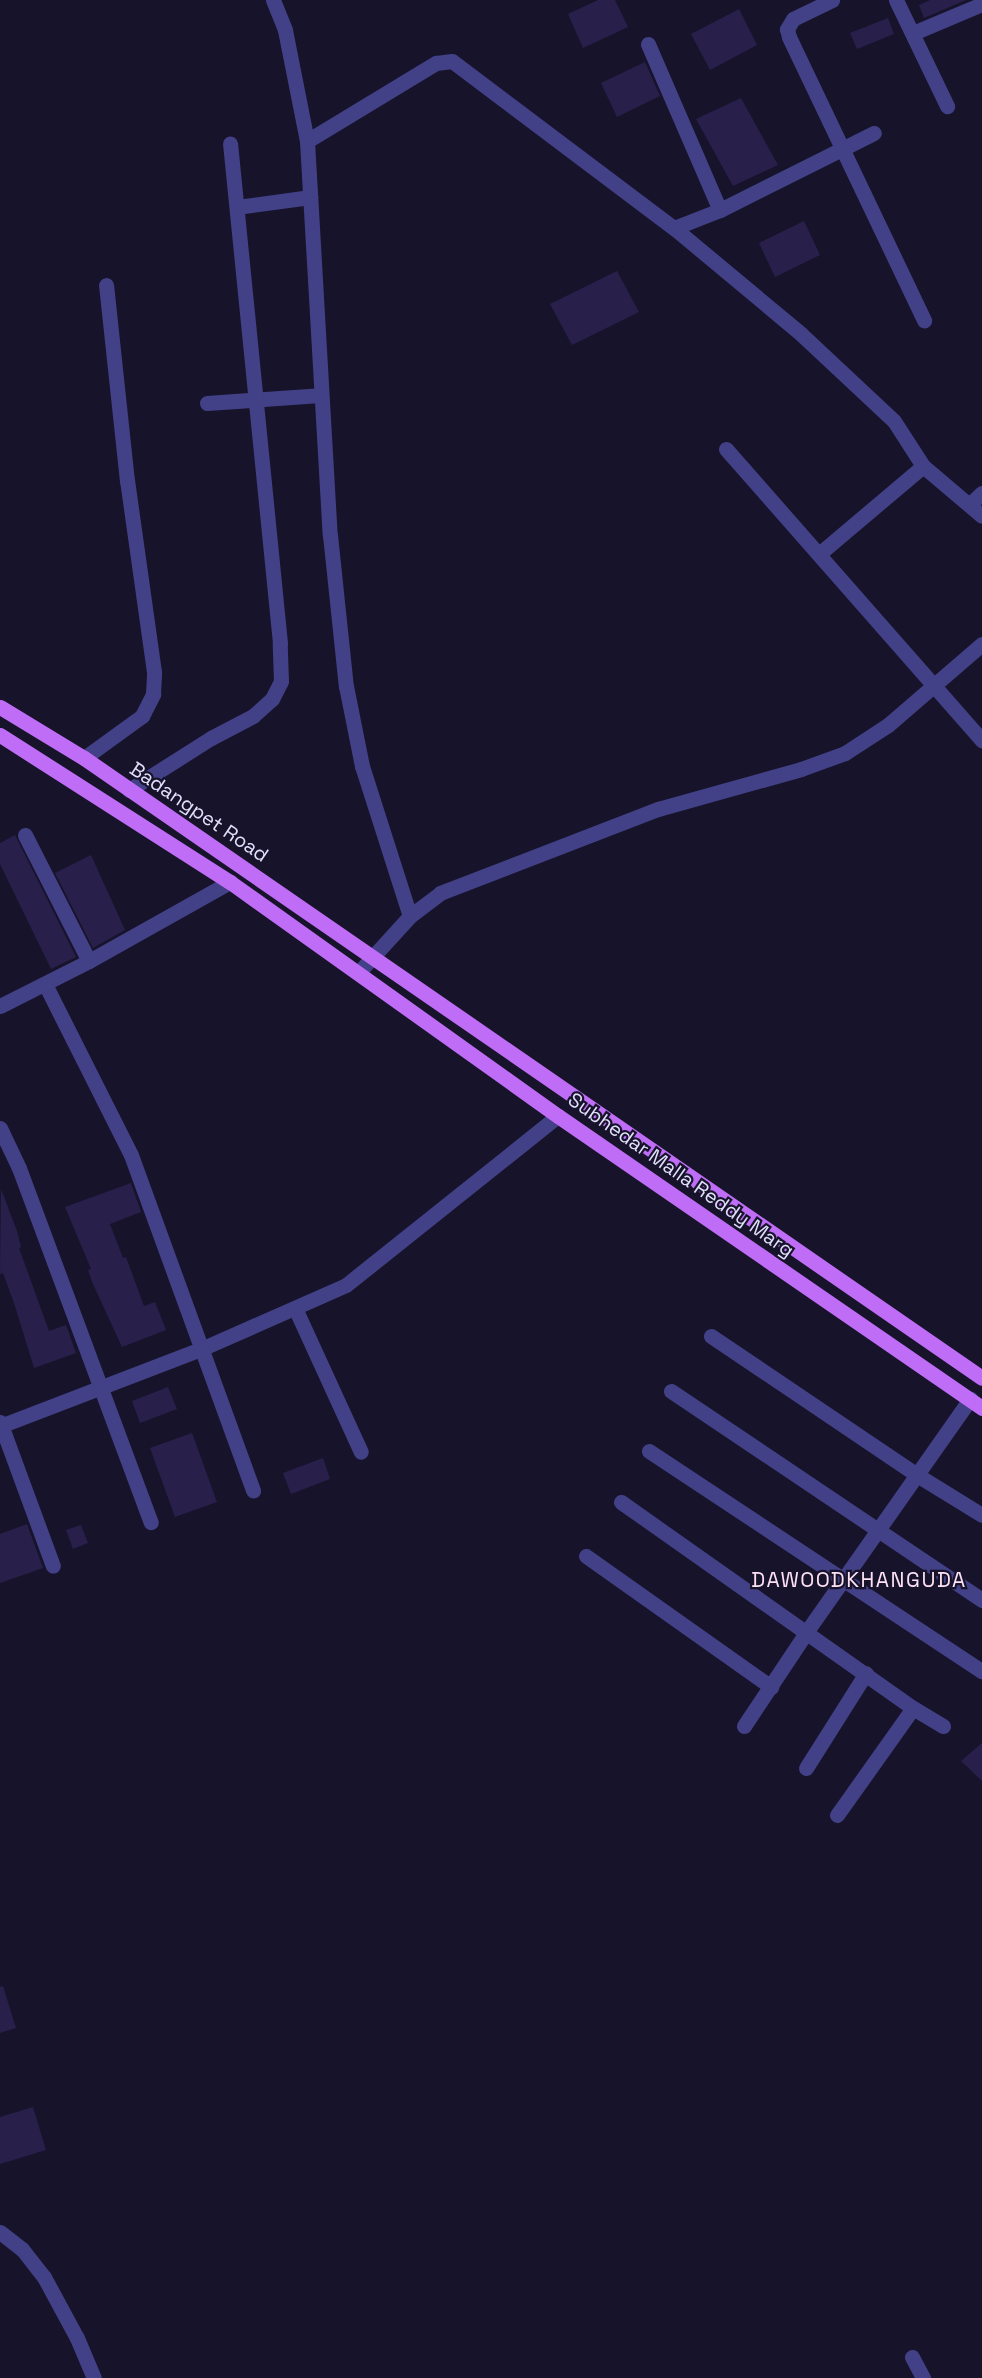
<!DOCTYPE html>
<style>
body{margin:0}
#map{position:relative;width:982px;height:2378px;overflow:hidden;background:#17132b;font-family:"Space Grotesk",sans-serif}
div>[style]{position:absolute}
.building>*{inset:0;background:#28204b}
.minor>*{height:15px;margin:-7.5px;padding:0 7.5px;transform-origin:7.5px;border-radius:7.5px;background:#424187}
.major>*{height:15px;margin:-7.5px;padding:0 7.5px;transform-origin:7.5px;border-radius:7.5px;background:#bf6df6}
span{translate:-50% -50%;white-space:nowrap;text-align:center;line-height:1.15;-webkit-text-stroke:4.5px #17132b;paint-order:stroke}
.street-label{font-size:20px;color:#e2dffd}
.neighbourhood-label{font-size:21px;color:#fde1f4;letter-spacing:1.5px}
</style>
<div id="map">
<div class="building">
<div style="clip-path:polygon(598px 0,615px 0,628px 27px,583px 48px,568px 14px)"></div>
<div style="clip-path:polygon(930px 0,966px 0,924px 18px,919px 5px)"></div>
<div style="clip-path:polygon(739px 9px,757px 45px,710px 70px,691px 34px)"></div>
<div style="clip-path:polygon(888px 18px,894px 34px,857px 49px,850px 33px)"></div>
<div style="clip-path:polygon(645px 62px,660px 96px,617px 117px,601px 83px)"></div>
<div style="clip-path:polygon(741px 98px,778px 165px,733px 186px,696px 119px)"></div>
<div style="clip-path:polygon(804px 221px,820px 255px,775px 277px,759px 243px)"></div>
<div style="clip-path:polygon(617px 271px,639px 312px,572px 345px,550px 304px)"></div>
<div style="clip-path:polygon(15px 835px,76px 957px,51px 969px,0 864px,0 843px)"></div>
<div style="clip-path:polygon(91px 855px,125px 930px,93px 948px,55px 873px)"></div>
<div style="clip-path:polygon(131px 1183px,141px 1212px,110px 1224px,123px 1258px,126px 1257px,144px 1306px,155px 1302px,166px 1330px,122px 1347px,93px 1284px,88px 1270px,91px 1269px,65px 1207px)"></div>
<div style="clip-path:polygon(1px 1189px,17px 1231px,21px 1247px,19px 1248px,49px 1331px,66px 1325px,76px 1353px,34px 1368px,15px 1306px,3px 1273px,0 1274px)"></div>
<div style="clip-path:polygon(168px 1387px,177px 1409px,140px 1423px,132px 1401px)"></div>
<div style="clip-path:polygon(192px 1433px,217px 1502px,175px 1517px,150px 1448px)"></div>
<div style="clip-path:polygon(323px 1458px,330px 1479px,291px 1494px,283px 1473px)"></div>
<div style="clip-path:polygon(27px 1524px,43px 1568px,0 1583px,0 1534px)"></div>
<div style="clip-path:polygon(81px 1525px,88px 1543px,73px 1549px,66px 1530px)"></div>
<div style="clip-path:polygon(982px 1743px,982px 1781px,961px 1761px)"></div>
<div style="clip-path:polygon(3px 1986px,16px 2028px,0 2033px,0 1987px)"></div>
<div style="clip-path:polygon(33px 2107px,46px 2150px,0 2164px,0 2117px)"></div>
</div>
<div class="minor">
<div style="left:273px;top:0;width:32px;rotate:68deg"></div>
<div style="left:285px;top:30px;width:113px;rotate:78.8deg"></div>
<div style="left:307px;top:141px;width:395px;rotate:86.7deg"></div>
<div style="left:330px;top:535px;width:152px;rotate:84deg"></div>
<div style="left:346px;top:686px;width:82px;rotate:78.7deg"></div>
<div style="left:362px;top:766px;width:157px;rotate:72.3deg"></div>
<div style="left:832px;top:0;width:43px;rotate:154deg"></div>
<div style="left:793px;top:19px;width:12px;rotate:121deg"></div>
<div style="left:787px;top:29px;width:8px;rotate:76deg"></div>
<div style="left:789px;top:37px;width:314px;rotate:64.5deg"></div>
<div style="left:896px;top:0;width:118px;rotate:64.3deg"></div>
<div style="left:913px;top:33px;width:75px;rotate:-22.8deg"></div>
<div style="left:648px;top:44px;width:181px;rotate:66.6deg"></div>
<div style="left:307px;top:141px;width:151px;rotate:-31.2deg"></div>
<div style="left:436px;top:63px;width:16px;rotate:-7deg"></div>
<div style="left:452px;top:61px;width:278px;rotate:37deg"></div>
<div style="left:674px;top:228px;width:165px;rotate:39.8deg"></div>
<div style="left:801px;top:334px;width:127px;rotate:43.1deg"></div>
<div style="left:894px;top:421px;width:54px;rotate:57.2deg"></div>
<div style="left:923px;top:466px;width:77px;rotate:40.3deg"></div>
<div style="left:237px;top:207px;width:74px;rotate:-7.8deg"></div>
<div style="left:674px;top:228px;width:49px;rotate:-21.4deg"></div>
<div style="left:720px;top:210px;width:172px;rotate:-26.6deg"></div>
<div style="left:207px;top:403px;width:113px;rotate:-4deg"></div>
<div style="left:726px;top:449px;width:388px;rotate:48.7deg"></div>
<div style="left:970px;top:504px;width:16px;rotate:-43deg"></div>
<div style="left:819px;top:554px;width:136px;rotate:-40.2deg"></div>
<div style="left:84px;top:758px;width:72px;rotate:-35.9deg"></div>
<div style="left:142px;top:716px;width:25px;rotate:-63deg"></div>
<div style="left:153px;top:694px;width:22px;rotate:-87deg"></div>
<div style="left:154px;top:672px;width:193px;rotate:-98deg"></div>
<div style="left:127px;top:481px;width:197px;rotate:-96.1deg"></div>
<div style="left:129px;top:790px;width:97px;rotate:-32.4deg"></div>
<div style="left:211px;top:738px;width:47px;rotate:-27.6deg"></div>
<div style="left:253px;top:716px;width:25px;rotate:-42deg"></div>
<div style="left:272px;top:699px;width:20px;rotate:-63deg"></div>
<div style="left:281px;top:681px;width:38px;rotate:-92deg"></div>
<div style="left:280px;top:643px;width:502px;rotate:-95.71deg"></div>
<div style="left:25px;top:835px;width:141px;rotate:63.1deg"></div>
<div style="left:358px;top:973px;width:77px;rotate:-47.6deg"></div>
<div style="left:410px;top:916px;width:38px;rotate:-37deg"></div>
<div style="left:440px;top:893px;width:234px;rotate:-21.1deg"></div>
<div style="left:658px;top:809px;width:148px;rotate:-15.6deg"></div>
<div style="left:801px;top:769px;width:47px;rotate:-20deg"></div>
<div style="left:845px;top:753px;width:51px;rotate:-33.1deg"></div>
<div style="left:888px;top:725px;width:124px;rotate:-40.8deg"></div>
<div style="left:45px;top:984px;width:191px;rotate:63.3deg"></div>
<div style="left:131px;top:1155px;width:357px;rotate:70deg"></div>
<div style="left:0;top:1006px;width:100px;rotate:-26.8deg"></div>
<div style="left:89px;top:961px;width:162px;rotate:-29.3deg"></div>
<div style="left:0;top:1128px;width:44px;rotate:64.6deg"></div>
<div style="left:19px;top:1168px;width:378px;rotate:69.6deg"></div>
<div style="left:295px;top:1308px;width:158px;rotate:65.4deg"></div>
<div style="left:711px;top:1336px;width:249px;rotate:34deg"></div>
<div style="left:917px;top:1475px;width:76px;rotate:31.6deg"></div>
<div style="left:671px;top:1391px;width:375px;rotate:33.9deg"></div>
<div style="left:0;top:1422px;width:153px;rotate:69.8deg"></div>
<div style="left:0;top:1426px;width:215px;rotate:-21deg"></div>
<div style="left:201px;top:1349px;width:158px;rotate:-23.8deg"></div>
<div style="left:346px;top:1285px;width:271px;rotate:-38.6deg"></div>
<div style="left:649px;top:1451px;width:399px;rotate:33.5deg"></div>
<div style="left:621px;top:1502px;width:357px;rotate:35.2deg"></div>
<div style="left:913px;top:1708px;width:35px;rotate:31deg"></div>
<div style="left:586px;top:1556px;width:227px;rotate:35.3deg"></div>
<div style="left:744px;top:1726px;width:114px;rotate:-56.4deg"></div>
<div style="left:807px;top:1631px;width:284px;rotate:-54.9deg"></div>
<div style="left:806px;top:1768px;width:112px;rotate:-57.7deg"></div>
<div style="left:837px;top:1815px;width:131px;rotate:-54.6deg"></div>
<div style="left:0;top:2232px;width:28px;rotate:38deg"></div>
<div style="left:22px;top:2249px;width:36px;rotate:52deg"></div>
<div style="left:44px;top:2277px;width:69px;rotate:61.6deg"></div>
<div style="left:77px;top:2338px;width:43px;rotate:67deg"></div>
<div style="left:912px;top:2357px;width:24px;rotate:62deg"></div>
</div>
<div class="major">
<div style="left:0;top:707px;width:98px;rotate:31.3deg"></div>
<div style="left:84px;top:758px;width:1091px;rotate:34.62deg"></div>
<div style="left:0;top:735px;width:273px;rotate:32.6deg"></div>
<div style="left:230px;top:882px;width:403px;rotate:35.5deg"></div>
<div style="left:558px;top:1116px;width:515px;rotate:34.55deg"></div>
</div>
<div class="street-label">
<span style="left:199px;top:812px;rotate:34deg">Badangpet Road</span>
<span style="left:681px;top:1175px;rotate:35deg">Subhedar Malla Reddy Marg</span>
</div>
<div class="neighbourhood-label">
<span style="left:859px;top:1580px">DAWOODKHANGUDA</span>
</div>
</div>
